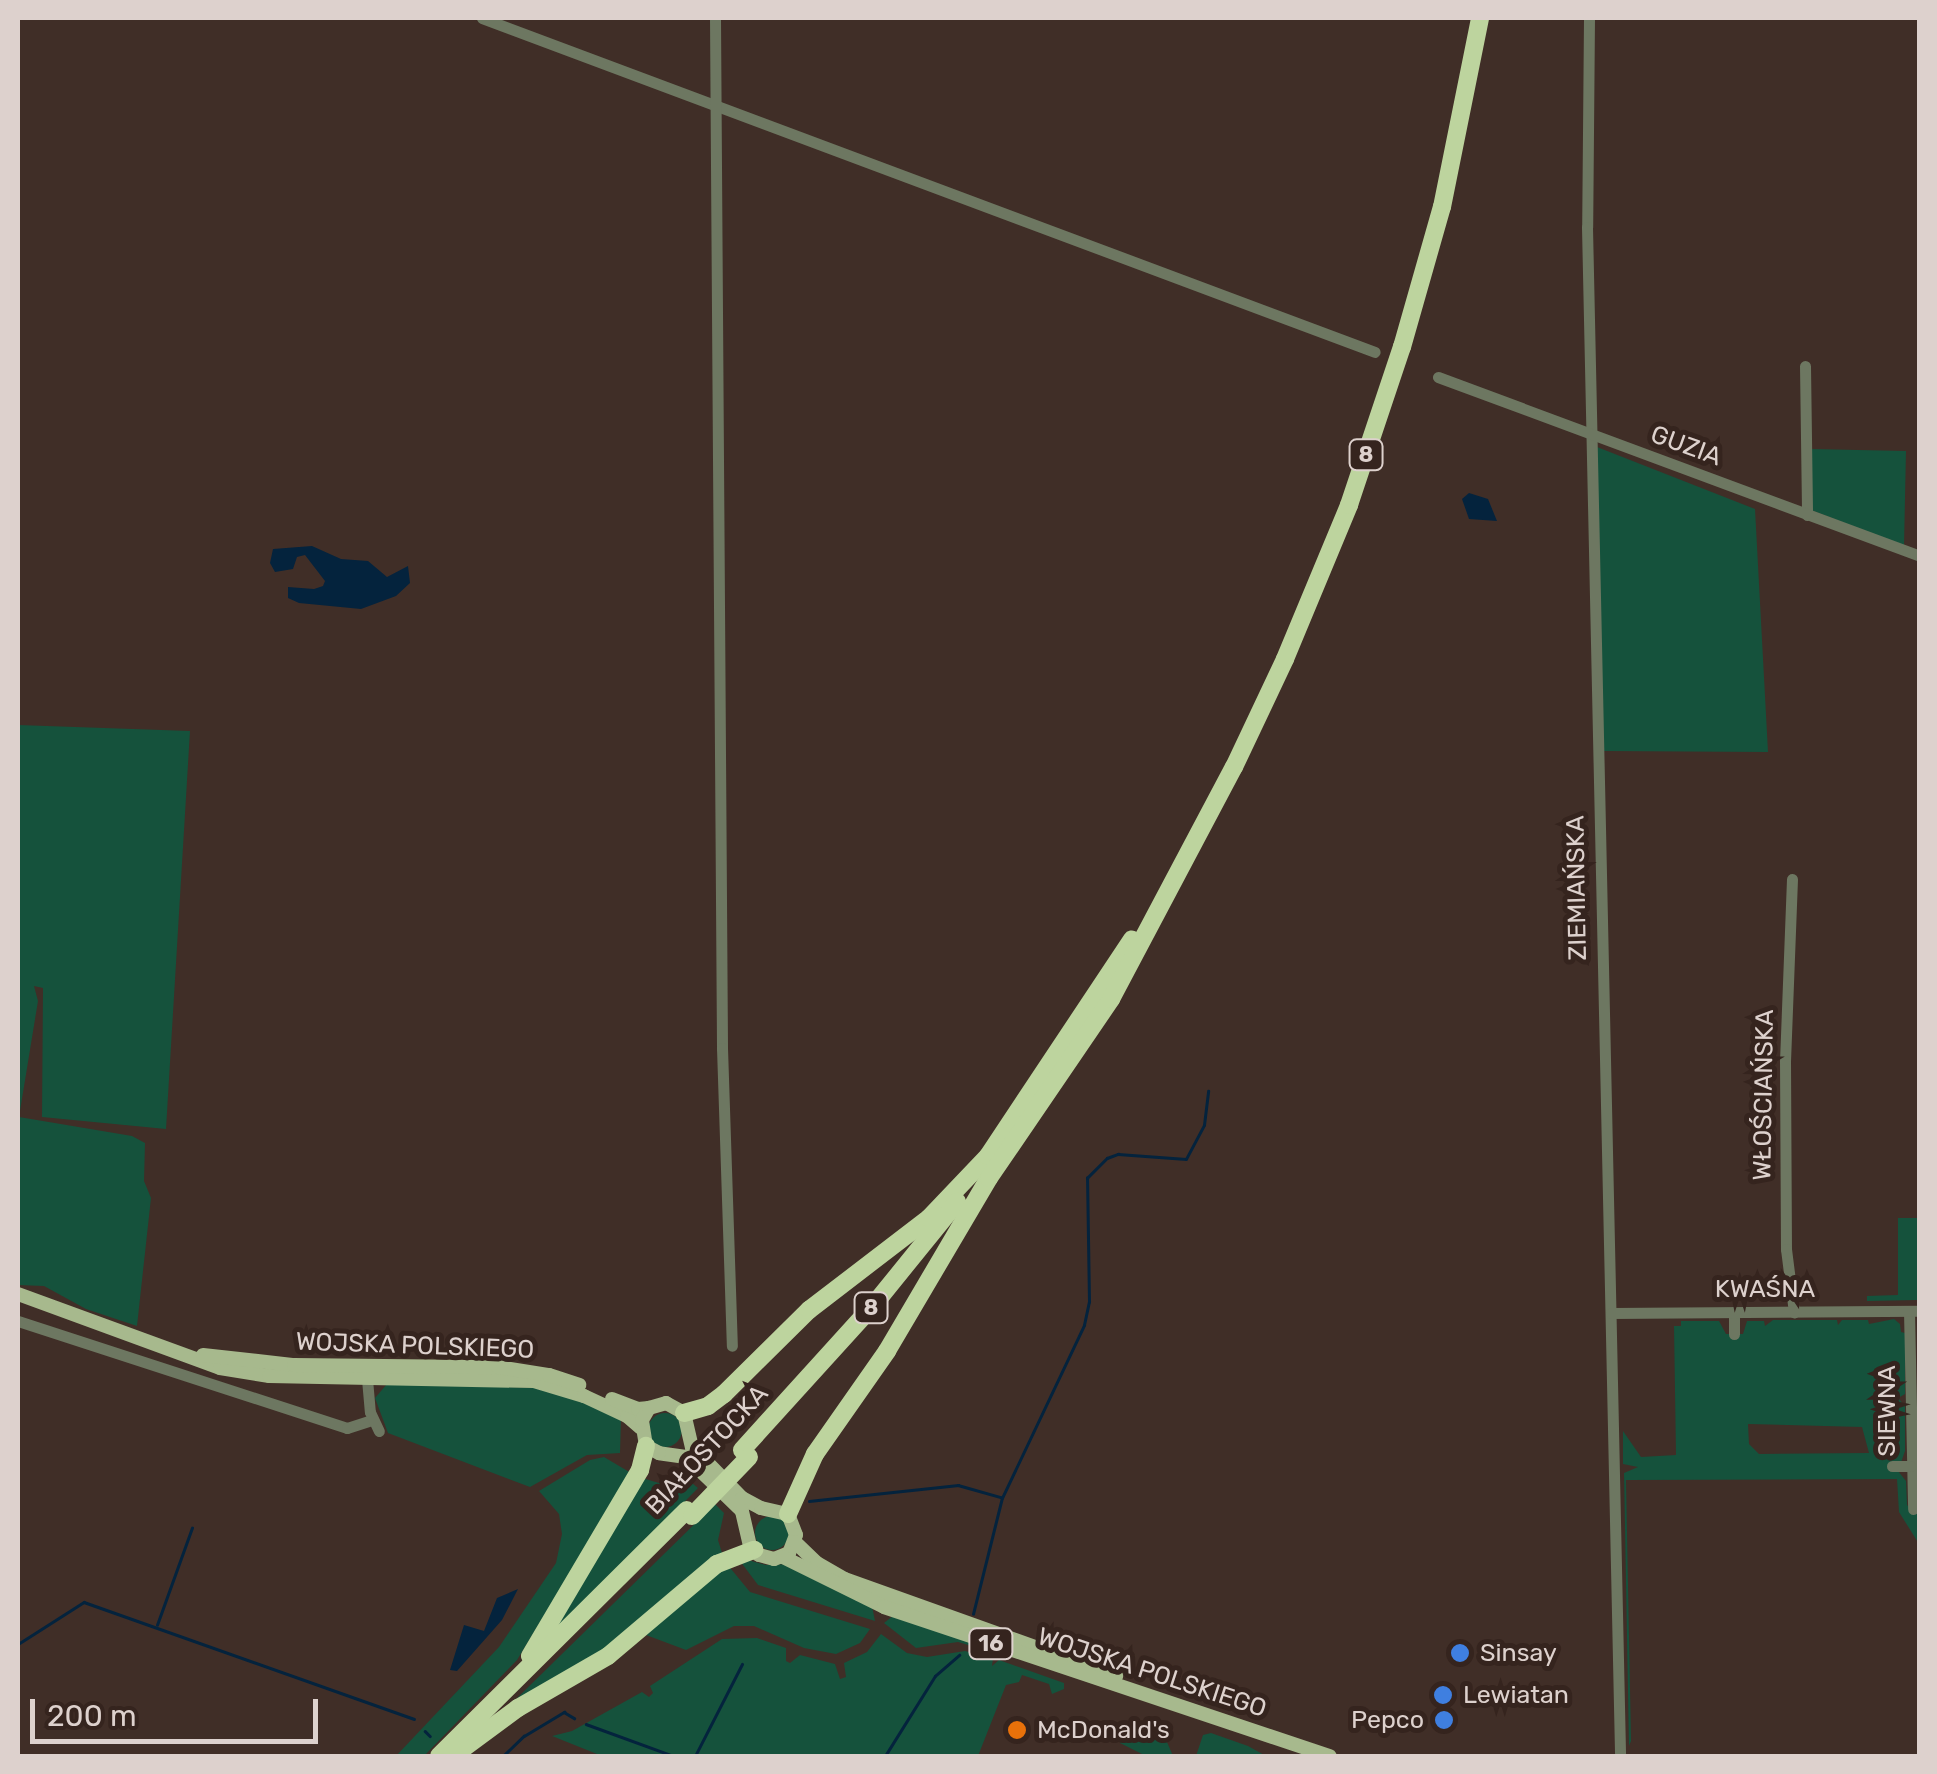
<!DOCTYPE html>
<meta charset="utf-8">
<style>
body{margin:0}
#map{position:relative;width:1937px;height:1774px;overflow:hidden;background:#402e27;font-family:Rubik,sans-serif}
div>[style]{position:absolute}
.green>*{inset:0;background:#15523c}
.round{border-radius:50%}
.water>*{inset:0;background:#04233d}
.stream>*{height:2.5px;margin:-1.25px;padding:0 1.25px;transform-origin:1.25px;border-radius:1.25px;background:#04233d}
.minor>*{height:11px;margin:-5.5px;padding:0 5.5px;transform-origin:5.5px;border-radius:5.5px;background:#6d7761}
.major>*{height:14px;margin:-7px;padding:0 7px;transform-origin:7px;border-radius:7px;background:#a7b98d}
.highway>*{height:18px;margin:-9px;padding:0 9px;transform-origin:9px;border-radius:9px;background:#bdd49e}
.highway-bridge>*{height:18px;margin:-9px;padding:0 9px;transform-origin:9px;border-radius:9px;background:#bdd49e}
.dots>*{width:28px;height:28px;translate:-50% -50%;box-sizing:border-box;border:5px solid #35241e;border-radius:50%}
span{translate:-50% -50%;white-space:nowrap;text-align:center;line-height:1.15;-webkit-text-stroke:10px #35241e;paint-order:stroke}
.shield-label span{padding:2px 8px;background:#35241e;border:2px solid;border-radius:8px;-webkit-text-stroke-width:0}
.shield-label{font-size:22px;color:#ddd1cd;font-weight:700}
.street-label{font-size:25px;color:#ddd1cd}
.poi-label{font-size:25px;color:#ddd1cd}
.left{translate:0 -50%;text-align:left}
.right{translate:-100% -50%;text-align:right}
.frame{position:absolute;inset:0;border:20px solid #ddd1cd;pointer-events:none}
.scale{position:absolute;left:30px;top:1699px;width:288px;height:45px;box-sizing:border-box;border:5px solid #ddd1cd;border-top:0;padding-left:12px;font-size:30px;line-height:35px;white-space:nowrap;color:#ddd1cd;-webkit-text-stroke:8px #35241e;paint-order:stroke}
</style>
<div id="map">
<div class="green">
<div style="clip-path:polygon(1597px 447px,1755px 509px,1768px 752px,1601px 751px)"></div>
<div style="clip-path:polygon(1810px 449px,1906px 451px,1904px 546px,1811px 510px)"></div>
<div style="clip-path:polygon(18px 725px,190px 731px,166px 1129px,42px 1117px,43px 988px,34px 986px,38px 1001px,19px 1117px,132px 1136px,145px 1143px,144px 1181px,151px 1198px,137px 1326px,86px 1309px,44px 1286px,18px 1285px)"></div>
<div style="clip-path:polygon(1898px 1218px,1919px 1218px,1919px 1296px,1917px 1300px,1867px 1301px,1867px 1296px,1898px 1295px)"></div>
<div style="clip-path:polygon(evenodd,1773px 1320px,1837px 1320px,1838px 1325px,1842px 1320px,1868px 1320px,1869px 1324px,1894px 1319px,1900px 1324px,1901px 1332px,1905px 1333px,1905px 1394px,1898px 1398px,1905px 1406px,1905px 1451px,1898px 1471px,1906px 1481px,1907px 1505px,1919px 1516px,1919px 1544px,1899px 1512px,1897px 1479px,1626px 1480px,1631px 1741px,1629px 1746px,1624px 1473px,1638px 1467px,1623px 1464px,1623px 1431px,1641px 1457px,1676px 1455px,1674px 1326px,1681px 1326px,1681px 1321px,1719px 1321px,1726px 1334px,1743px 1334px,1747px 1321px,1764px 1321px,1765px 1326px,1773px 1320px,1748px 1424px,1862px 1427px,1869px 1453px,1759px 1454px,1749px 1444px,1748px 1424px)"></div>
<div style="clip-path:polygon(387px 1384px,548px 1388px,621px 1418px,620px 1453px,587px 1455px,530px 1487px,388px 1433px,375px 1398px)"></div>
<div class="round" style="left:648px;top:1413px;width:34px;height:34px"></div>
<div style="clip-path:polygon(604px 1457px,631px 1473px,517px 1660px,424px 1756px,396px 1756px,499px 1647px,556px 1563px,562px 1534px,559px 1514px,539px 1491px,590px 1460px)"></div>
<div style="clip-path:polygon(681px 1474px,698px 1488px,544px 1645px,642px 1478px,659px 1483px)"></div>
<div style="clip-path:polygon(715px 1504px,724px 1513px,718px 1540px,722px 1553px,591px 1659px,512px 1703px)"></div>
<div class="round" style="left:755px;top:1516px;width:34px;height:34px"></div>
<div style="clip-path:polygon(737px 1557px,766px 1565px,790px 1564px,872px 1606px,875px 1621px,758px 1585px)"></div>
<div style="clip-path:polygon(727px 1564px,750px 1592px,870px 1629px,860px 1643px,836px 1654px,804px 1648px,754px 1626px,734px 1626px,686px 1650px,646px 1635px)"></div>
<div style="clip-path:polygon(894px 1615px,996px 1648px,996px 1653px,958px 1642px,916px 1648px,884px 1623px)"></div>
<div style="clip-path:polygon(881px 1634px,907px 1653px,927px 1657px,965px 1651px,993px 1658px,992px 1666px,999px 1660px,1064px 1683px,1064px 1689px,1052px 1694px,1049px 1684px,1022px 1675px,1019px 1682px,1006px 1685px,978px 1756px,602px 1756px,552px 1736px,572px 1731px,642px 1692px,649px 1697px,653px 1693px,650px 1686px,722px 1639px,757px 1638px,786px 1648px,786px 1661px,790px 1663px,800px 1655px,835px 1664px,840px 1679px,846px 1677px,844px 1663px,867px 1652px)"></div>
<div style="clip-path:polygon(1126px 1726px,1159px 1738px,1161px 1728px,1173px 1756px,1146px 1756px,1120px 1743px)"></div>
<div style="clip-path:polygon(1211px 1733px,1248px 1746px,1266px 1756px,1196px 1756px,1203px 1735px)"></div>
</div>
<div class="water">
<div style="clip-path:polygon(1469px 493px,1488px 499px,1497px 521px,1469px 519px,1462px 499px)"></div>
<div style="clip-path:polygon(312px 546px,341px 559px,368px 561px,387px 577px,408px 566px,410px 583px,396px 596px,361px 609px,299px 603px,288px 598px,288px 587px,314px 589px,323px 586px,325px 581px,305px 555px,297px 557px,293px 569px,275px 572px,270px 563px,273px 549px)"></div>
<div style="clip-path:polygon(518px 1589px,502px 1620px,457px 1671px,450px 1670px,464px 1625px,484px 1631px,497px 1598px)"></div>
</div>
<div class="stream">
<div style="left:809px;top:1501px;width:150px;rotate:-6.1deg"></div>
<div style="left:958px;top:1485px;width:44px;rotate:15.9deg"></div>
<div style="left:973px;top:1614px;width:120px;rotate:-76deg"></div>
<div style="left:1002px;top:1498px;width:191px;rotate:-64.6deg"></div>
<div style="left:1084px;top:1325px;width:24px;rotate:-78deg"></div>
<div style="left:1089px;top:1302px;width:124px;rotate:-90.9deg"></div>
<div style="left:1087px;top:1178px;width:28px;rotate:-45deg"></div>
<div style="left:1107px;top:1158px;width:12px;rotate:-20deg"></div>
<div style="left:1118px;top:1154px;width:68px;rotate:4.2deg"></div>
<div style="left:1186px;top:1159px;width:38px;rotate:-62deg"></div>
<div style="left:1204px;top:1125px;width:34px;rotate:-83deg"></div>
<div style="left:157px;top:1625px;width:103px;rotate:-70.2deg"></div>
<div style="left:18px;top:1644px;width:78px;rotate:-32.5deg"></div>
<div style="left:84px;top:1602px;width:350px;rotate:19.5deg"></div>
<div style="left:586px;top:1724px;width:94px;rotate:20deg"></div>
<div style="left:425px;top:1731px;width:7px;rotate:45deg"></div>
<div style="left:503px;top:1756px;width:29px;rotate:-44deg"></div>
<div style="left:524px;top:1736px;width:47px;rotate:-31deg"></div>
<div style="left:564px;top:1712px;width:12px;rotate:31deg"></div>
<div style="left:695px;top:1756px;width:103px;rotate:-62.9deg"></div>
<div style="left:885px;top:1756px;width:94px;rotate:-58deg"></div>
<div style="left:935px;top:1676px;width:32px;rotate:-41deg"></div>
</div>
<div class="minor">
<div style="left:482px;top:18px;width:953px;rotate:20.51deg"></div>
<div style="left:715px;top:18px;width:1030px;rotate:89.61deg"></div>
<div style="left:722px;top:1048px;width:298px;rotate:88.1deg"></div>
<div style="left:1589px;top:18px;width:209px;rotate:90.5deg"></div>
<div style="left:1587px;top:227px;width:1529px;rotate:88.76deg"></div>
<div style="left:1805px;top:366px;width:149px;rotate:89.2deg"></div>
<div style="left:1438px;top:377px;width:514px;rotate:20.37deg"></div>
<div style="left:1792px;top:879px;width:182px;rotate:92.2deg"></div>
<div style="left:1785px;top:1061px;width:188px;rotate:89.7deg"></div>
<div style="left:1786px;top:1249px;width:64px;rotate:82.8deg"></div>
<div style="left:1909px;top:1311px;width:198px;rotate:88.8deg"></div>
<div style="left:1734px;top:1312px;width:22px;rotate:90deg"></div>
<div style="left:1611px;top:1313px;width:309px;rotate:-0.4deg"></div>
<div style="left:18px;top:1321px;width:346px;rotate:18deg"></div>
<div style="left:347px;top:1428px;width:26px;rotate:-18deg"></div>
<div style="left:367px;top:1379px;width:33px;rotate:85deg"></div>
<div style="left:370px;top:1412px;width:21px;rotate:65deg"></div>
<div style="left:1892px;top:1466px;width:18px"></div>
</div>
<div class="major">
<div style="left:18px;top:1294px;width:215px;rotate:20.1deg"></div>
<div style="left:220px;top:1368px;width:50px;rotate:9.3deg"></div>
<div style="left:269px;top:1376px;width:265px;rotate:1.1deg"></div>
<div style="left:534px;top:1381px;width:52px;rotate:16.7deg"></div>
<div style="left:584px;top:1396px;width:47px;rotate:24.9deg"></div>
<div style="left:627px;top:1416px;width:18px;rotate:41deg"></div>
<div style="left:203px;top:1355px;width:92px;rotate:6.3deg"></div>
<div style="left:294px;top:1365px;width:204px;rotate:0.6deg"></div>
<div style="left:498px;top:1367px;width:52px;rotate:8.9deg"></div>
<div style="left:549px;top:1375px;width:32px;rotate:18deg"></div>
<div style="left:612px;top:1399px;width:28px;rotate:21deg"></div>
<div style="left:638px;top:1409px;width:11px;rotate:-5deg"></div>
<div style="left:666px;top:1403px;width:21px;rotate:29deg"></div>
<div style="left:684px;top:1413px;width:35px;rotate:77deg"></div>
<div style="left:692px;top:1447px;width:71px;rotate:45.6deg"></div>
<div style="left:742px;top:1498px;width:21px;rotate:28deg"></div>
<div style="left:761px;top:1508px;width:28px;rotate:13deg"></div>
<div style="left:788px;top:1514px;width:22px;rotate:69deg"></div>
<div style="left:796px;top:1535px;width:19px;rotate:111deg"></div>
<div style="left:789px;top:1553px;width:16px;rotate:158deg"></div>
<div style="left:774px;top:1559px;width:16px;rotate:-165deg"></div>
<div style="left:759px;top:1555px;width:13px;rotate:-135deg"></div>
<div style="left:750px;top:1546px;width:36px;rotate:-103deg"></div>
<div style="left:742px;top:1511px;width:78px;rotate:-136deg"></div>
<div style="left:686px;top:1457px;width:27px;rotate:-172deg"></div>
<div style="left:659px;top:1453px;width:15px;rotate:-152deg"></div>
<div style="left:646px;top:1446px;width:26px;rotate:-99deg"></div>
<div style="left:642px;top:1420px;width:14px;rotate:-60deg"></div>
<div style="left:649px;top:1408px;width:18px;rotate:-16deg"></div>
<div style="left:795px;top:1542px;width:30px;rotate:44deg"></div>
<div style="left:817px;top:1563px;width:32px;rotate:30deg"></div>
<div style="left:845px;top:1579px;width:288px;rotate:19.7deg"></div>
<div style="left:783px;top:1557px;width:113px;rotate:26.3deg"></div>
<div style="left:884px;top:1607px;width:470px;rotate:18.5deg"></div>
</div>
<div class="highway">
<div style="left:684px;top:1413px;width:25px;rotate:-16deg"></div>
<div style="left:708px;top:1406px;width:20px;rotate:-37deg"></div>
<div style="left:724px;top:1394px;width:120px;rotate:-44.7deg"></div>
<div style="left:809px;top:1310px;width:151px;rotate:-37.5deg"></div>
<div style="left:929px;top:1218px;width:86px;rotate:-46.4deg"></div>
<div style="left:988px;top:1156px;width:260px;rotate:-56.4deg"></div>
<div style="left:742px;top:1450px;width:200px;rotate:-47.8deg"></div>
<div style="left:876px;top:1302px;width:129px;rotate:-51deg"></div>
<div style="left:788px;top:1514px;width:66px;rotate:-65.8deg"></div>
<div style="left:815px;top:1454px;width:126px;rotate:-55deg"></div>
<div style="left:887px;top:1351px;width:201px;rotate:-59.5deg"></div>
<div style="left:989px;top:1178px;width:217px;rotate:-55.7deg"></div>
<div style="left:1111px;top:999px;width:263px;rotate:-62.1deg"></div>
<div style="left:1234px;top:767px;width:119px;rotate:-64.7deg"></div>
<div style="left:1285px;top:659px;width:167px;rotate:-67.4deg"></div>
<div style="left:1349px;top:505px;width:167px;rotate:-71.5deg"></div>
<div style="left:1402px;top:347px;width:146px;rotate:-74.1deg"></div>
<div style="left:1442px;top:207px;width:193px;rotate:-78.6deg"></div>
<div style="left:530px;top:1656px;width:216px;rotate:-59.4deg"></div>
<div style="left:640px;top:1470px;width:25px;rotate:-76deg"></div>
<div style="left:461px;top:1750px;width:71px;rotate:-36.4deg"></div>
<div style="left:518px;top:1708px;width:104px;rotate:-30deg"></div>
<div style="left:608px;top:1656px;width:143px;rotate:-40.2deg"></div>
<div style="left:717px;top:1564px;width:40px;rotate:-21deg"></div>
<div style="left:439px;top:1756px;width:349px;rotate:-44.8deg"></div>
</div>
<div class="highway-bridge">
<div style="left:692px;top:1516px;width:82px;rotate:-46deg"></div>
</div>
<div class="dots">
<div style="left:1460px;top:1653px;background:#3f7fe0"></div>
<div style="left:1443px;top:1695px;background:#3f7fe0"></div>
<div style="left:1444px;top:1720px;background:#3f7fe0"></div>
<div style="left:1017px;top:1730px;background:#e8710a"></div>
</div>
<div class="shield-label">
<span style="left:1366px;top:455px">8</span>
<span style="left:871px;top:1308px">8</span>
<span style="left:991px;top:1644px">16</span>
</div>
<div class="street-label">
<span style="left:1686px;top:446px;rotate:20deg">GUZIA</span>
<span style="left:1577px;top:888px;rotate:-91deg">ZIEMIAŃSKA</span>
<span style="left:1764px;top:1095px;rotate:-89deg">WŁOŚCIAŃSKA</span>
<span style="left:1765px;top:1289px">KWAŚNA</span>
<span style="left:415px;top:1346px;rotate:2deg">WOJSKA POLSKIEGO</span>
<span style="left:1887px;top:1411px;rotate:-90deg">SIEWNA</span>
<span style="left:707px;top:1450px;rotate:-47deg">BIAŁOSTOCKA</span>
<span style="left:1152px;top:1673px;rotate:18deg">WOJSKA POLSKIEGO</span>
</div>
<div class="poi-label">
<span class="left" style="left:1480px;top:1653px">Sinsay</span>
<span class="left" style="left:1463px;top:1695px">Lewiatan</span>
<span class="right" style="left:1424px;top:1720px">Pepco</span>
<span class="left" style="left:1037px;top:1730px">McDonald's</span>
</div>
<div class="frame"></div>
<div class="scale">200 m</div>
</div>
